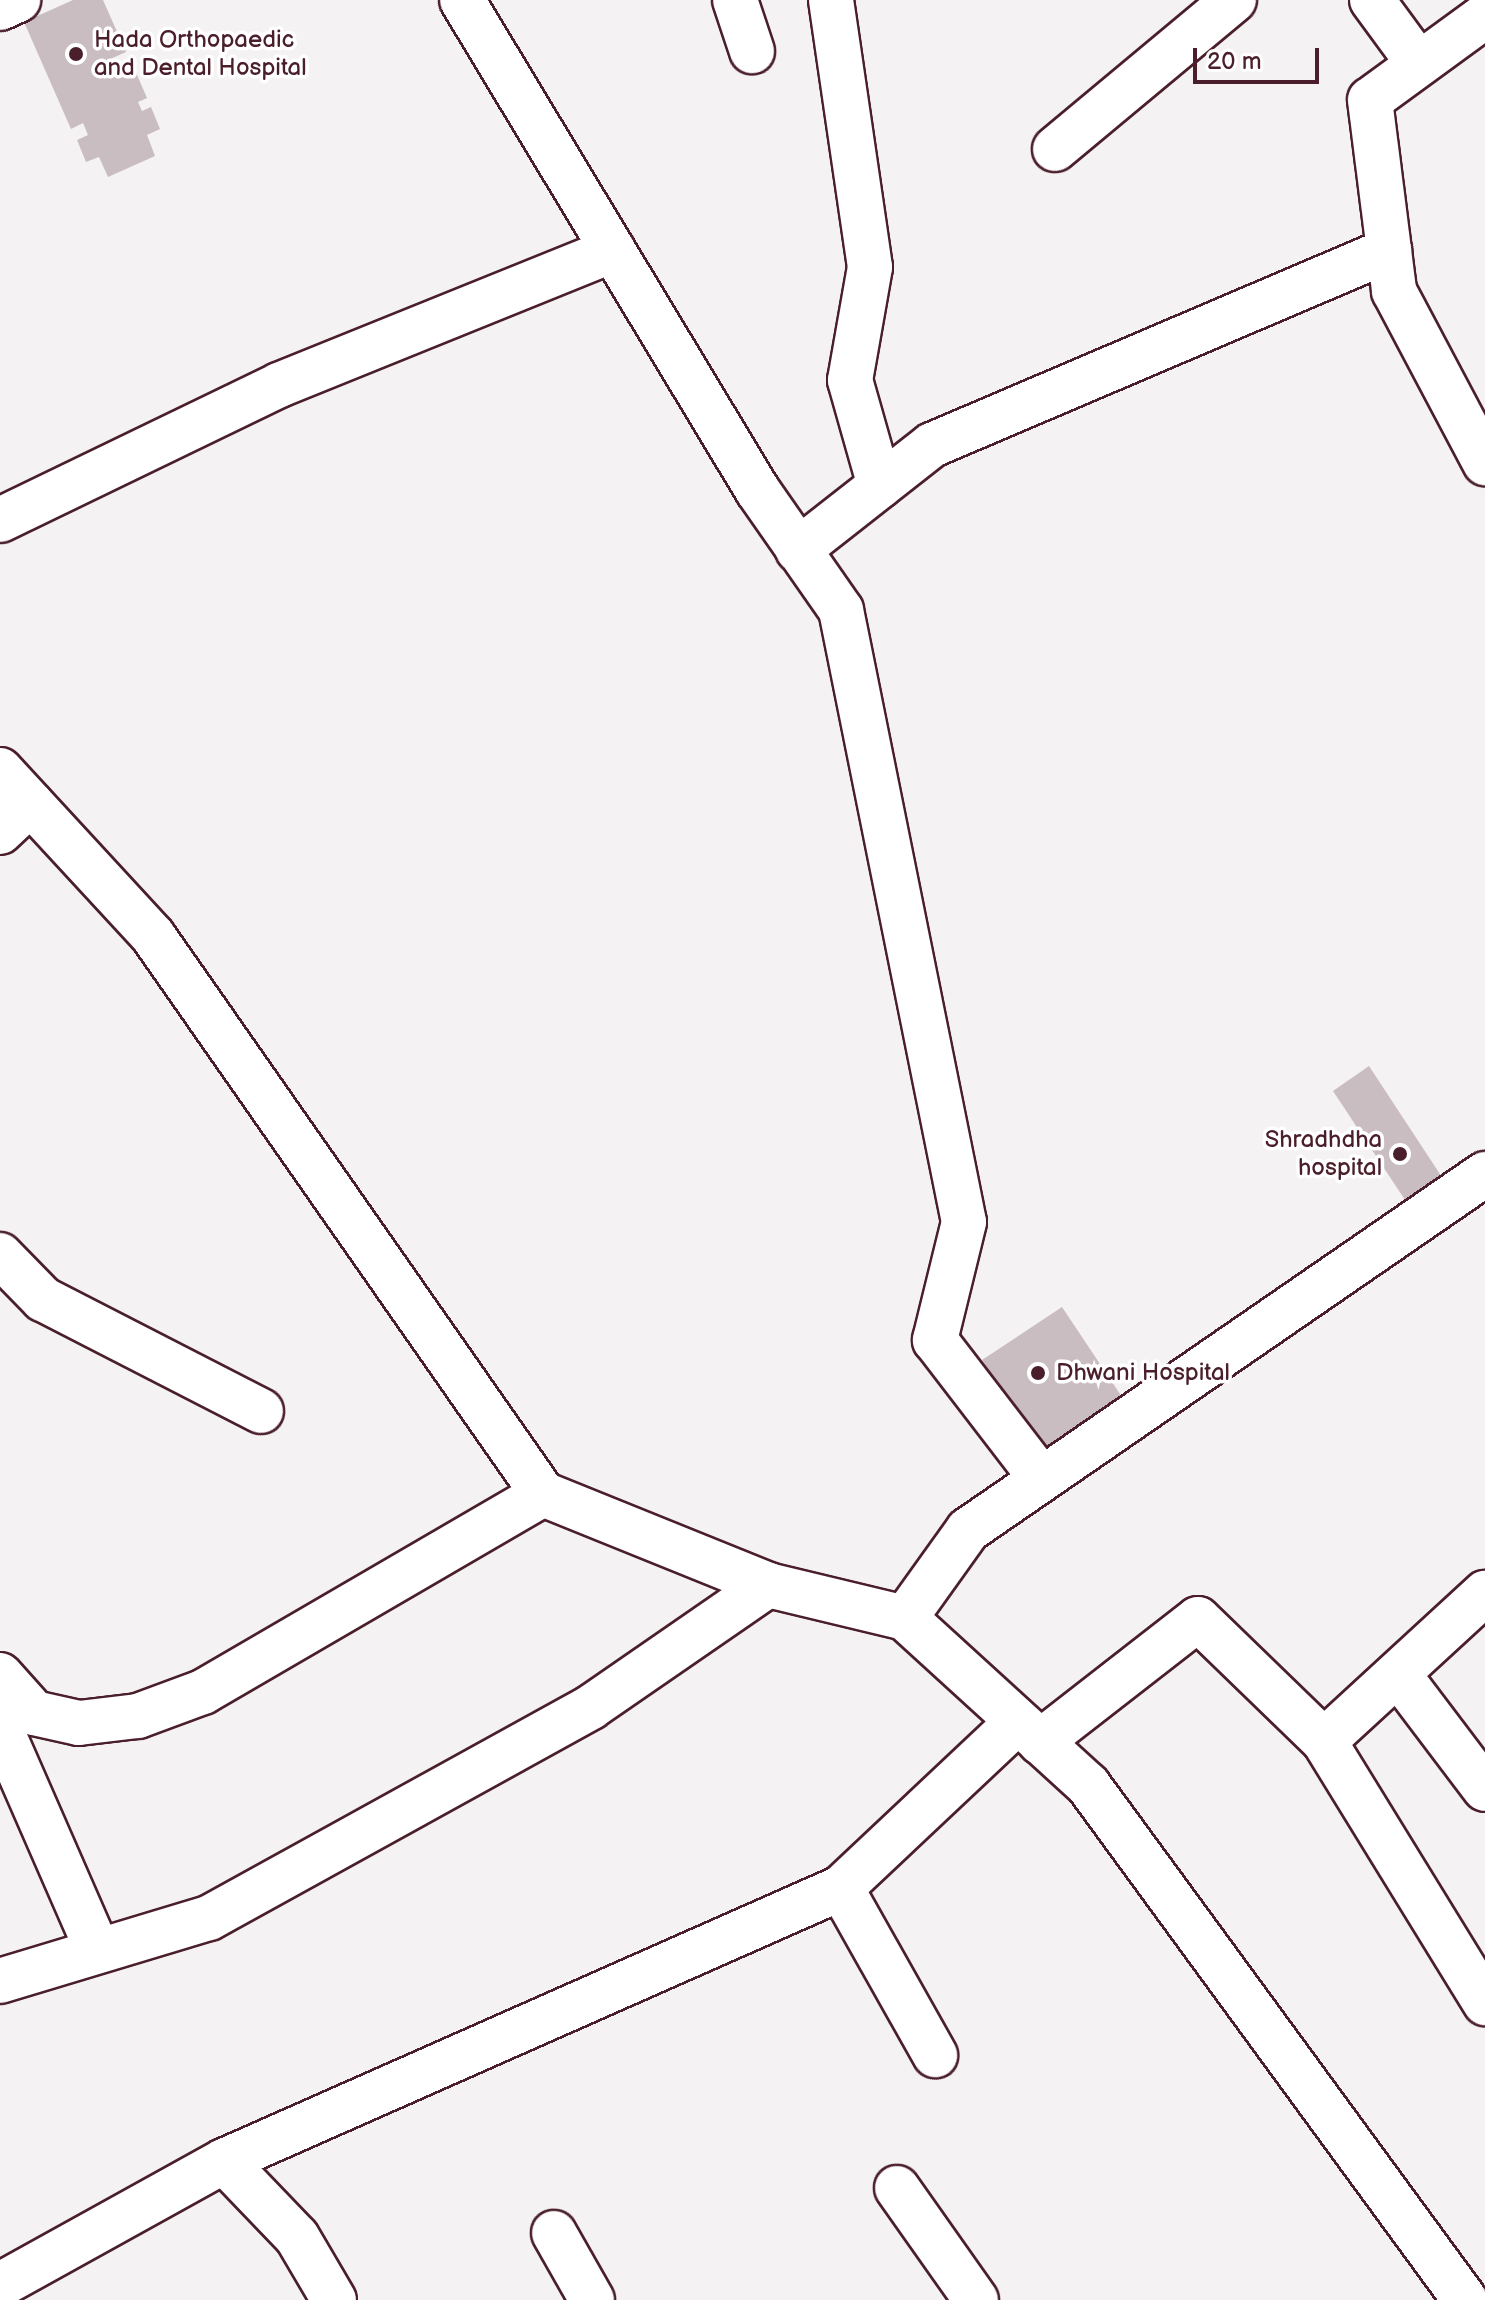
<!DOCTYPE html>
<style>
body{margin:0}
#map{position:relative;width:1485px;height:2300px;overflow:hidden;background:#f4f2f2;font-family:"Balsamiq Sans",sans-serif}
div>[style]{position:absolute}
.building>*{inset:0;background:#cabdc1}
.roads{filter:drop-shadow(2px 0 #4a1f2b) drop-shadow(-2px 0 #4a1f2b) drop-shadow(0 2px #4a1f2b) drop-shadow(0 -2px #4a1f2b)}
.minor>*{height:44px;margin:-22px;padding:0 22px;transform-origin:22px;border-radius:22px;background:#fff}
.tertiary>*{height:44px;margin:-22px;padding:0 22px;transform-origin:22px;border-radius:22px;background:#fff}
.primary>*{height:44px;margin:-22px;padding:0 22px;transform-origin:22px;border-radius:22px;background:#fff}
.dots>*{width:22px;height:22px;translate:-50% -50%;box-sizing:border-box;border:4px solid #fff;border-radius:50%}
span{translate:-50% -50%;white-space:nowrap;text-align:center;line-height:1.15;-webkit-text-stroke:7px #fff;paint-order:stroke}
.poi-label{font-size:24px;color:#4a1f2b}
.left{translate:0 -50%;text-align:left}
.right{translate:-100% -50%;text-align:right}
.scale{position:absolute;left:1193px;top:48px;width:126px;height:36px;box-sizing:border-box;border:4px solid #4a1f2b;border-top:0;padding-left:10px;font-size:24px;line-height:28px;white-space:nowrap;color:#4a1f2b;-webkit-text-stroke:6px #fff;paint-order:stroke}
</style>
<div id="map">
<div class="building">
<div style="clip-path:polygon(73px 0,103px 0,126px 52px,108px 60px,116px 76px,134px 68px,147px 98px,138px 102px,142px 111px,151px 107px,160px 129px,147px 135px,155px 156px,108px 177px,99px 157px,86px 162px,77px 140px,88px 135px,83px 123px,71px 129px,24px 22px)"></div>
<div style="clip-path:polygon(1369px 1066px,1453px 1194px,1417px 1218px,1333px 1091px)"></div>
<div style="clip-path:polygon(1062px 1307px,1128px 1406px,1047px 1459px,982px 1360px)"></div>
</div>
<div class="roads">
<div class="minor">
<div style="left:735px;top:0;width:54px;rotate:71.6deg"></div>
<div style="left:831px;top:0;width:270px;rotate:81.7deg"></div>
<div style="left:870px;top:267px;width:115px;rotate:100deg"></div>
<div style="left:850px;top:380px;width:110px;rotate:74.2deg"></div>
<div style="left:1372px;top:0;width:79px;rotate:53.7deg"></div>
<div style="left:1485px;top:16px;width:142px;rotate:143.9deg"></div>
<div style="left:1370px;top:100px;width:193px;rotate:82.8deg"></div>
<div style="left:1394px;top:291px;width:195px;rotate:62.1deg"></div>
<div style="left:1055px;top:149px;width:233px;rotate:-39.8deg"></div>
<div style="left:0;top:520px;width:310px;rotate:-25.8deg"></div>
<div style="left:279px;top:385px;width:360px;rotate:-22deg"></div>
<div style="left:798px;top:550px;width:170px;rotate:-38.1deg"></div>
<div style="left:932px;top:445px;width:497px;rotate:-23.1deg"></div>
<div style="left:0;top:832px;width:42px;rotate:-43.1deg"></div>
<div style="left:0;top:1255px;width:62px;rotate:45.7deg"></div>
<div style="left:43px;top:1299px;width:245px;rotate:27.2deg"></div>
<div style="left:1398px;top:1674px;width:144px;rotate:52.9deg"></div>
<div style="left:0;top:1727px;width:244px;rotate:66.4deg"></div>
<div style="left:1324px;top:1741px;width:219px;rotate:-42.6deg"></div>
<div style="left:1040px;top:1742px;width:200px;rotate:-37.9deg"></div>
<div style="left:1198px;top:1619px;width:175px;rotate:44.1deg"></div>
<div style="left:1324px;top:1741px;width:308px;rotate:58.4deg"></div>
<div style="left:841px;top:1888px;width:192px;rotate:60.6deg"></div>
<div style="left:224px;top:2161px;width:105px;rotate:46.2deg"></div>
<div style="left:297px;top:2237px;width:73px;rotate:59.6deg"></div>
<div style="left:897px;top:2188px;width:137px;rotate:54.8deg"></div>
<div style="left:554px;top:2233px;width:77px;rotate:60.4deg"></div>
<div style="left:0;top:2285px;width:256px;rotate:-29deg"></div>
<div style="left:224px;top:2161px;width:675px;rotate:-23.87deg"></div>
<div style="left:841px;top:1888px;width:242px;rotate:-43.3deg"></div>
</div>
<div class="tertiary">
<div style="left:462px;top:0;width:573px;rotate:58.92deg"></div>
<div style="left:758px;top:491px;width:145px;rotate:55.1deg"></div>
<div style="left:841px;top:610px;width:624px;rotate:78.64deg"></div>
<div style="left:964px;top:1222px;width:122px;rotate:103.8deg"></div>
<div style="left:935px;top:1340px;width:173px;rotate:52.5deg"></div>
<div style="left:0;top:770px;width:226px;rotate:47.3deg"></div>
<div style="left:153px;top:936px;width:681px;rotate:55.05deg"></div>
<div style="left:905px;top:1618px;width:108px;rotate:-54.4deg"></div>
<div style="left:968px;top:1530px;width:628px;rotate:-34.55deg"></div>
<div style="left:0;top:1981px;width:218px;rotate:-16.8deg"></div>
<div style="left:209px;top:1918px;width:436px;rotate:-28.9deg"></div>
<div style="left:591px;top:1707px;width:215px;rotate:-34.6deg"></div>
</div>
<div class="primary">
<div style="left:0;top:8px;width:20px;rotate:-24deg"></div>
<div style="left:0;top:1675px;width:51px;rotate:48.2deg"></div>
<div style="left:34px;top:1713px;width:46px;rotate:12.5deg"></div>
<div style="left:79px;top:1723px;width:59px;rotate:-6.8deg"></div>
<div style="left:138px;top:1716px;width:69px;rotate:-20.3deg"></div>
<div style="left:203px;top:1692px;width:393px;rotate:-30.2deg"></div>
<div style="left:543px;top:1494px;width:243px;rotate:22deg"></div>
<div style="left:768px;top:1585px;width:141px;rotate:13.5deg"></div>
<div style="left:905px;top:1618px;width:248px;rotate:42.4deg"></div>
<div style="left:1088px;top:1785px;width:638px;rotate:53.79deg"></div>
</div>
</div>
<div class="dots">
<div style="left:76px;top:54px;background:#4a1f2b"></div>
<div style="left:1400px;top:1154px;background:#4a1f2b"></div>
<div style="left:1038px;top:1373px;background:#4a1f2b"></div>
</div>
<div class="poi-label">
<span class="left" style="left:94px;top:54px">Hada Orthopaedic<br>and Dental Hospital</span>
<span class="right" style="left:1382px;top:1154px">Shradhdha<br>hospital</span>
<span class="left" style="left:1056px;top:1373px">Dhwani Hospital</span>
</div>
<div class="scale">20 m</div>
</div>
